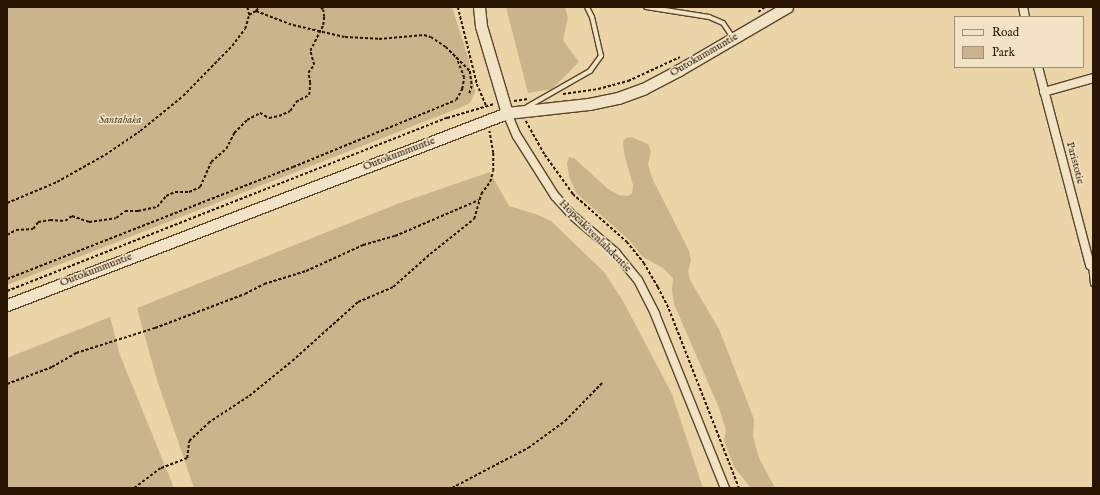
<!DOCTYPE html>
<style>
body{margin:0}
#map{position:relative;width:1100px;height:495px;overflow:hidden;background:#ebd4a7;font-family:"IM FELL English",serif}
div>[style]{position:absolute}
.green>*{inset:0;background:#cab48b}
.path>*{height:1.5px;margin-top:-0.75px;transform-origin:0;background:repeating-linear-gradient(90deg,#291501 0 3px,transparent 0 5px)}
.roads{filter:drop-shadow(1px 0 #5a452a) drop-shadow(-1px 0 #5a452a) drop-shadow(0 1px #5a452a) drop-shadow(0 -1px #5a452a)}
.service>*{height:4px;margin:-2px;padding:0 2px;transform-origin:2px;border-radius:2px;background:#f2e3c6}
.minor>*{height:8px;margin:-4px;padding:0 4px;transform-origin:4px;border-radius:4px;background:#f2e3c6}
.tertiary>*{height:11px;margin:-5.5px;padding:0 5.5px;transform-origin:5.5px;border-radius:5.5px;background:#f2e3c6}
span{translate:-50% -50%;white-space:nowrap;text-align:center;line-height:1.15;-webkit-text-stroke:3px #f2e3c6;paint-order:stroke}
.street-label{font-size:11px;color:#291501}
.park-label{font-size:11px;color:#59452a;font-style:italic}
.frame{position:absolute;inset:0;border:8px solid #291501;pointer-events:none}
.legend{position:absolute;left:954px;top:16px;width:130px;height:52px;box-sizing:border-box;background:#f2e3c6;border:1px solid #a29177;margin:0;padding:5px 7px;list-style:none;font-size:12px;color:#291501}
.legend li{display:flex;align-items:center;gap:8px;height:20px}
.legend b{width:20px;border:1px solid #a29177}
</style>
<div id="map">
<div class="green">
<div style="clip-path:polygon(7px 7px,452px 7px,468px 57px,475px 92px,470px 103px,459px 108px,7px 285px)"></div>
<div style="clip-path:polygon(506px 7px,565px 7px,568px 18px,563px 40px,579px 62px,552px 89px,528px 93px)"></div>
<div style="clip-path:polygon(631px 137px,648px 144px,651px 152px,648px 164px,652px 178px,689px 251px,691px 261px,688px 271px,690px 280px,719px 329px,754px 419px,753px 436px,759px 458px,775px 488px,751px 488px,734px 467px,724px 440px,726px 430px,719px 408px,674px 304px,672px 290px,673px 278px,663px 268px,643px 257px,629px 240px,576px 193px,569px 176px,567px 163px,569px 157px,574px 158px,608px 189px,619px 195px,628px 196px,632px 193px,633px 185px,624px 153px,623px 141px,626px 138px)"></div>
<div style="clip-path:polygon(490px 172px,509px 206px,538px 215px,551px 221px,604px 272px,623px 301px,672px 394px,703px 488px,194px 488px,157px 380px,137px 308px,397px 204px)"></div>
<div style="clip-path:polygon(110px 317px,120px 355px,174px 488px,7px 488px,7px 358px)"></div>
</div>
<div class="path">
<div style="left:458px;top:7px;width:79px;rotate:76.1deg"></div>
<div style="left:477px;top:84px;width:23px;rotate:67deg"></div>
<div style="left:256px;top:11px;width:5px;rotate:-53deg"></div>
<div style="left:758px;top:12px;width:9px;rotate:-36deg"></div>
<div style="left:249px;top:15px;width:8px;rotate:-30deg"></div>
<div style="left:256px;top:11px;width:40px;rotate:21deg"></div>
<div style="left:293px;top:25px;width:53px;rotate:13deg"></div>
<div style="left:345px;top:37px;width:34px;rotate:3deg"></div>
<div style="left:379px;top:39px;width:45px;rotate:-5.1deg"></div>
<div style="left:424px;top:35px;width:7px;rotate:16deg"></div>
<div style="left:431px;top:37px;width:18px;rotate:34deg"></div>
<div style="left:446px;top:47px;width:34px;rotate:45deg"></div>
<div style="left:470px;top:71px;width:15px;rotate:82deg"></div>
<div style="left:472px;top:86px;width:9px;rotate:108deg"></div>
<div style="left:563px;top:94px;width:35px;rotate:-8deg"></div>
<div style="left:598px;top:89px;width:31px;rotate:-15deg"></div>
<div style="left:628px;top:81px;width:57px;rotate:-24.8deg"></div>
<div style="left:514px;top:101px;width:14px;rotate:-8deg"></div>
<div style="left:526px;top:121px;width:39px;rotate:61deg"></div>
<div style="left:545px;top:155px;width:48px;rotate:54.3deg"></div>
<div style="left:573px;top:194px;width:72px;rotate:41.6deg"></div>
<div style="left:627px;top:242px;width:27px;rotate:51deg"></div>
<div style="left:644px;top:263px;width:28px;rotate:60deg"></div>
<div style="left:658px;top:287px;width:25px;rotate:63deg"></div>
<div style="left:669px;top:309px;width:192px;rotate:68.6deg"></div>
<div style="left:7px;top:203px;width:54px;rotate:-22.8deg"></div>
<div style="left:57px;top:182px;width:55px;rotate:-29.4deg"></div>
<div style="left:105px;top:155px;width:42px;rotate:-34.4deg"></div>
<div style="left:140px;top:131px;width:55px;rotate:-39.1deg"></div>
<div style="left:183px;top:96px;width:70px;rotate:-45.6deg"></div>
<div style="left:232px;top:46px;width:21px;rotate:-53deg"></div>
<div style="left:245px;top:29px;width:15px;rotate:-74deg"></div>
<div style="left:249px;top:15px;width:8px;rotate:-104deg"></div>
<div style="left:7px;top:235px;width:10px;rotate:-29deg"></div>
<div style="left:16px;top:230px;width:17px;rotate:-3deg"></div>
<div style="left:33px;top:229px;width:9px;rotate:-54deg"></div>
<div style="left:38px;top:222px;width:12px;rotate:-9deg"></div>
<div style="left:50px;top:220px;width:15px;rotate:4deg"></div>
<div style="left:65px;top:221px;width:9px;rotate:-36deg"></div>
<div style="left:72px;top:216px;width:18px;rotate:19deg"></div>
<div style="left:89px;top:222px;width:27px;rotate:-8deg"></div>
<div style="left:116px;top:218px;width:11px;rotate:-38deg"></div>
<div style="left:125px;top:211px;width:13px"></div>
<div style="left:138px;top:211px;width:19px;rotate:-12deg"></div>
<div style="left:157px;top:207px;width:14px;rotate:-51deg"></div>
<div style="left:166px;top:196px;width:10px;rotate:-24deg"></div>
<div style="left:175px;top:192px;width:14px"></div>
<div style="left:189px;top:192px;width:12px;rotate:-24deg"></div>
<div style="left:200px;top:187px;width:27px;rotate:-66deg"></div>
<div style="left:211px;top:162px;width:20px;rotate:-41deg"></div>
<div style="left:226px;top:149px;width:18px;rotate:-63deg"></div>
<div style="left:234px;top:133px;width:18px;rotate:-45deg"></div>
<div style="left:247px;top:120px;width:15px;rotate:-28deg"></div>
<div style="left:260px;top:113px;width:10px;rotate:29deg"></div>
<div style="left:269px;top:118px;width:10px;rotate:-11deg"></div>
<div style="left:279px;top:116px;width:12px;rotate:-24deg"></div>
<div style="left:290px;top:111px;width:11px;rotate:-56deg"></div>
<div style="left:296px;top:102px;width:15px;rotate:-28deg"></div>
<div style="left:309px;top:95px;width:12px;rotate:-85deg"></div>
<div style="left:310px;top:83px;width:10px;rotate:-101deg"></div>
<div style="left:308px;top:73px;width:10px;rotate:-53deg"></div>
<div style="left:314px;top:65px;width:15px;rotate:-106deg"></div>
<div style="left:310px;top:51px;width:29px;rotate:-63deg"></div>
<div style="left:323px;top:25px;width:8px;rotate:-83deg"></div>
<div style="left:324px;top:17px;width:7px;rotate:-98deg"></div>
<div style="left:323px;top:10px;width:4px;rotate:-135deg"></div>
<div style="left:7px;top:279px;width:307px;rotate:-21.4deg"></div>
<div style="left:293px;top:167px;width:176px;rotate:-22.3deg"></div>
<div style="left:456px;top:100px;width:13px;rotate:-61deg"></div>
<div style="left:462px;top:89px;width:11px;rotate:-80deg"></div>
<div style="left:464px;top:78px;width:22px;rotate:-111deg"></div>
<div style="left:7px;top:291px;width:473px;rotate:-21.5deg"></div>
<div style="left:447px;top:118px;width:49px;rotate:-16.6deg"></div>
<div style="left:7px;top:384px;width:48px;rotate:-20.7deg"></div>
<div style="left:52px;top:367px;width:28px;rotate:-30deg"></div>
<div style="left:76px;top:353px;width:83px;rotate:-17.6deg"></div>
<div style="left:155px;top:328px;width:96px;rotate:-20.7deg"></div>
<div style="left:245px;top:294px;width:21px;rotate:-28deg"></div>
<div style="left:264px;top:284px;width:44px;rotate:-17.2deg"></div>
<div style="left:306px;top:271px;width:63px;rotate:-24.5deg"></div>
<div style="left:363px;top:245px;width:33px;rotate:-16deg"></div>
<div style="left:395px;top:236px;width:91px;rotate:-23.2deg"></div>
<div style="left:134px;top:488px;width:34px;rotate:-37deg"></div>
<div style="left:161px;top:468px;width:28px;rotate:-21deg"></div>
<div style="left:187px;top:458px;width:17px;rotate:-83deg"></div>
<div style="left:189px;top:441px;width:26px;rotate:-43deg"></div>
<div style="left:208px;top:423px;width:49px;rotate:-33.4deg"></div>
<div style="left:249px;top:396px;width:55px;rotate:-39.1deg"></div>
<div style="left:292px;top:361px;width:89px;rotate:-41.8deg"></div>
<div style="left:358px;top:302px;width:38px;rotate:-23deg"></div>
<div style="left:393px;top:287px;width:50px;rotate:-41.7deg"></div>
<div style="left:430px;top:254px;width:56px;rotate:-38.5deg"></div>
<div style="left:474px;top:219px;width:26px;rotate:-74deg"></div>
<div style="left:481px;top:194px;width:15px;rotate:-53deg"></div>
<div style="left:490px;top:182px;width:11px;rotate:-75deg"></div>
<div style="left:493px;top:171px;width:18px;rotate:-90deg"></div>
<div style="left:493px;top:153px;width:22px;rotate:-100deg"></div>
<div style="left:452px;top:488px;width:86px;rotate:-27.8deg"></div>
<div style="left:528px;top:448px;width:46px;rotate:-36.1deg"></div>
<div style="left:565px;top:421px;width:53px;rotate:-45.8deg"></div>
</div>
<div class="roads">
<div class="service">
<div style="left:646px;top:7px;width:64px;rotate:9deg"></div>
<div style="left:709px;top:17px;width:15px;rotate:23deg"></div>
<div style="left:723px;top:23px;width:18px;rotate:56deg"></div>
<div style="left:527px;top:107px;width:73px;rotate:-29.7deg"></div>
<div style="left:590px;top:71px;width:19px;rotate:-54deg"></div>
<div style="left:601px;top:56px;width:40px;rotate:-103deg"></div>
<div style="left:592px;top:17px;width:11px;rotate:-117deg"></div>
<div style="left:1091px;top:265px;width:19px;rotate:84deg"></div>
</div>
<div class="minor">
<div style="left:1023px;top:7px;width:10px;rotate:79deg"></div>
<div style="left:1038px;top:67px;width:205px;rotate:75.3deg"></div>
<div style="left:1044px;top:92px;width:51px;rotate:-15.9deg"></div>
<div style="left:507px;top:113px;width:25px;rotate:67deg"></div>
<div style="left:517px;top:136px;width:71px;rotate:57.7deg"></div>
<div style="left:555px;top:196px;width:25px;rotate:48deg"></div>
<div style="left:572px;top:215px;width:58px;rotate:40.8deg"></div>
<div style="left:616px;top:253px;width:35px;rotate:51deg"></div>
<div style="left:638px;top:280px;width:38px;rotate:63deg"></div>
<div style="left:655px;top:314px;width:188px;rotate:68.1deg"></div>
</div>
<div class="tertiary">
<div style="left:479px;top:7px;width:19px;rotate:84deg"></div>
<div style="left:481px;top:26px;width:91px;rotate:73.4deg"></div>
<div style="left:7px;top:305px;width:536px;rotate:-21.01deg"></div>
<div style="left:507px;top:113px;width:82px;rotate:-6.3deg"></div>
<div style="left:589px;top:104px;width:30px;rotate:-12deg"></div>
<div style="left:618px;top:98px;width:27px;rotate:-20deg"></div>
<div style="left:643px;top:89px;width:41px;rotate:-27.8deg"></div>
<div style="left:679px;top:70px;width:125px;rotate:-30.3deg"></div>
</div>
</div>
<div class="street-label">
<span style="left:704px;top:55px;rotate:-30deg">Outokummuntie</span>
<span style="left:399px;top:154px;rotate:-21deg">Outokummuntie</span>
<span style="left:1075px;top:163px;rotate:75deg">Paristotie</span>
<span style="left:595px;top:236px;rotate:45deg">Hopeakivenlahdentie</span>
<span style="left:96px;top:270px;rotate:-21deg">Outokummuntie</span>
</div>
<div class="park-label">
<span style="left:120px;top:120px">Santahaka</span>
</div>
<div class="frame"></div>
<ul class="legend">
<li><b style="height:5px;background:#f2e3c6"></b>Road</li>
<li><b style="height:11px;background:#cab48b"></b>Park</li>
</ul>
</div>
